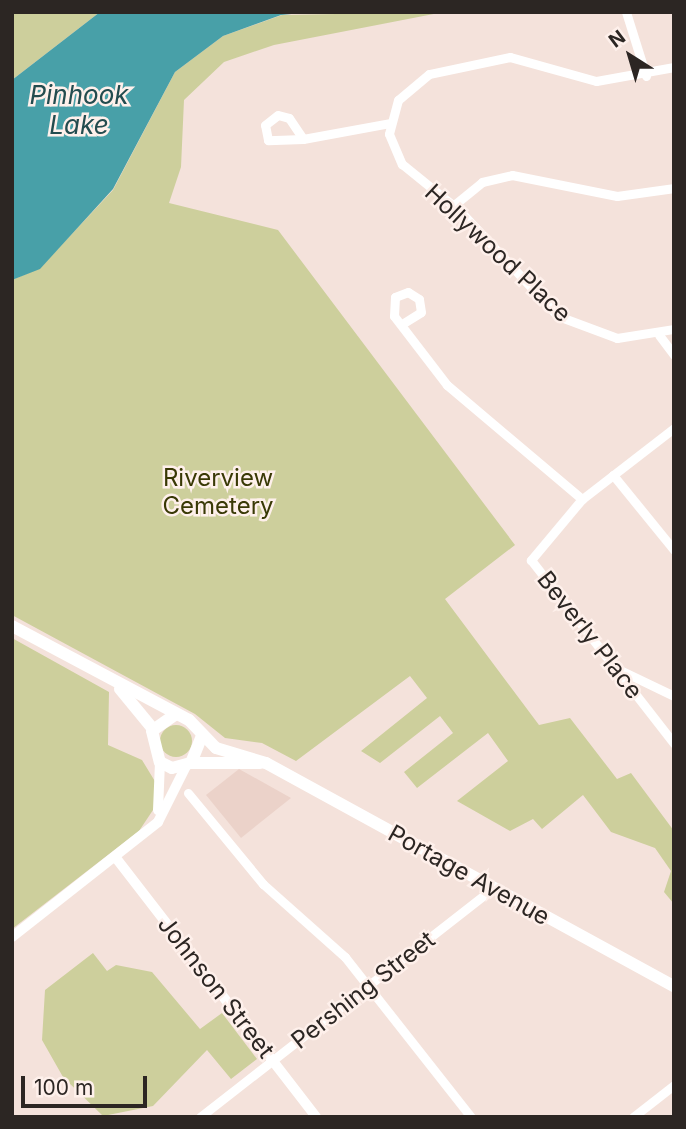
<!DOCTYPE html>
<style>
body{margin:0}
#map{position:relative;width:686px;height:1129px;overflow:hidden;background:#f4e2db;font-family:Inter,sans-serif}
div>[style]{position:absolute}
.built>*{inset:0;background:#ebd2c9}
.green>*{inset:0;background:#cdcf9c}
.round{border-radius:50%}
.water>*{inset:0;background:#48a0a8}
.minor>*{height:9px;margin:-4.5px;padding:0 4.5px;transform-origin:4.5px;border-radius:4.5px;background:#fff}
.tertiary>*{height:10px;margin:-5px;padding:0 5px;transform-origin:5px;border-radius:5px;background:#fff}
.secondary>*{height:12px;margin:-6px;padding:0 6px;transform-origin:6px;border-radius:6px;background:#fff}
span{translate:-50% -50%;white-space:nowrap;text-align:center;line-height:1.15;-webkit-text-stroke:5px #fef0eb;paint-order:stroke}
.street-label{font-size:24px;color:#2c2623}
.park-label{font-size:24px;color:#393905}
.water-label{font-size:26px;color:#234c4f;font-style:italic}
.frame{position:absolute;inset:0;border:14px solid #2c2623;pointer-events:none}
.north{position:absolute;left:595px;top:21px;width:70px;height:70px;-webkit-text-stroke:5px #fef0eb;paint-order:stroke;rotate:323deg;font-size:19px;font-weight:700;line-height:28px;text-align:center;color:#2c2623}
.north::after{content:'';display:block;margin:auto;width:24px;height:32px;background:#2c2623;clip-path:polygon(50% 0,100% 100%,50% 72%,0 100%)}
.scale{position:absolute;left:21px;top:1076px;width:126px;height:32px;box-sizing:border-box;border:4px solid #2c2623;border-top:0;padding-left:9px;font-size:21px;line-height:24px;white-space:nowrap;color:#2c2623;-webkit-text-stroke:5px #fef0eb;paint-order:stroke}
</style>
<div id="map">
<div class="built">
<div style="clip-path:polygon(239px 769px,291px 798px,241px 838px,206px 795px)"></div>
</div>
<div class="green">
<div style="clip-path:polygon(12px 12px,100px 12px,12px 80px)"></div>
<div style="clip-path:polygon(444px 12px,274px 45px,224px 62px,184px 100px,181px 167px,169px 203px,278px 230px,515px 545px,445px 599px,539px 725px,570px 718px,617px 779px,631px 773px,674px 831px,674px 904px,664px 892px,671px 871px,655px 848px,611px 832px,583px 795px,542px 829px,533px 819px,510px 831px,457px 801px,508px 761px,488px 733px,417px 788px,404px 772px,453px 733px,440px 716px,380px 763px,361px 751px,427px 698px,410px 676px,296px 761px,262px 743px,225px 738px,195px 714px,12px 615px,12px 280px,40px 268px,113px 190px,175px 72px,223px 36px,282px 15px)"></div>
<div style="clip-path:polygon(12px 638px,109px 692px,108px 745px,142px 760px,156px 783px,157px 804px,139px 831px,12px 929px)"></div>
<div class="round" style="left:160px;top:725px;width:32px;height:32px"></div>
<div style="clip-path:polygon(93px 953px,107px 971px,116px 965px,152px 972px,200px 1029px,222px 1013px,257px 1059px,231px 1079px,207px 1050px,153px 1106px,103px 1116px,63px 1077px,42px 1040px,45px 990px)"></div>
</div>
<div class="water">
<div style="clip-path:polygon(100px 12px,312px 12px,281px 15px,223px 36px,175px 72px,113px 189px,40px 269px,12px 280px,12px 80px)"></div>
</div>
<div class="minor">
<div style="left:626px;top:12px;width:67px;rotate:72.6deg"></div>
<div style="left:674px;top:67px;width:79px;rotate:169.8deg"></div>
<div style="left:596px;top:81px;width:89px;rotate:-164.4deg"></div>
<div style="left:510px;top:57px;width:83px;rotate:168.1deg"></div>
<div style="left:429px;top:74px;width:40px;rotate:140deg"></div>
<div style="left:398px;top:100px;width:35px;rotate:105deg"></div>
<div style="left:389px;top:134px;width:33px;rotate:67deg"></div>
<div style="left:402px;top:164px;width:75px;rotate:39deg"></div>
<div style="left:460px;top:211px;width:144px;rotate:47deg"></div>
<div style="left:558px;top:316px;width:63px;rotate:20.4deg"></div>
<div style="left:617px;top:338px;width:58px;rotate:-9deg"></div>
<div style="left:278px;top:115px;width:11px;rotate:15deg"></div>
<div style="left:289px;top:118px;width:25px;rotate:56deg"></div>
<div style="left:303px;top:139px;width:35px;rotate:178deg"></div>
<div style="left:268px;top:140px;width:15px;rotate:-101deg"></div>
<div style="left:265px;top:125px;width:16px;rotate:-38deg"></div>
<div style="left:303px;top:139px;width:88px;rotate:-10.4deg"></div>
<div style="left:454px;top:205px;width:36px;rotate:-39deg"></div>
<div style="left:482px;top:182px;width:31px;rotate:-13deg"></div>
<div style="left:512px;top:175px;width:107px;rotate:11.3deg"></div>
<div style="left:617px;top:196px;width:58px;rotate:-8deg"></div>
<div style="left:402px;top:324px;width:22px;rotate:-32deg"></div>
<div style="left:421px;top:312px;width:13px;rotate:-99deg"></div>
<div style="left:419px;top:299px;width:13px;rotate:-148deg"></div>
<div style="left:408px;top:292px;width:14px;rotate:159deg"></div>
<div style="left:395px;top:297px;width:19px;rotate:93deg"></div>
<div style="left:394px;top:316px;width:87px;rotate:52.5deg"></div>
<div style="left:447px;top:385px;width:177px;rotate:40.2deg"></div>
<div style="left:659px;top:335px;width:25px;rotate:53deg"></div>
<div style="left:674px;top:428px;width:116px;rotate:142.3deg"></div>
<div style="left:582px;top:499px;width:80px;rotate:129.9deg"></div>
<div style="left:531px;top:560px;width:233px;rotate:52.1deg"></div>
<div style="left:613px;top:475px;width:97px;rotate:50.9deg"></div>
<div style="left:622px;top:671px;width:58px;rotate:25.7deg"></div>
<div style="left:188px;top:793px;width:118px;rotate:50.5deg"></div>
<div style="left:263px;top:884px;width:110px;rotate:41.7deg"></div>
<div style="left:345px;top:957px;width:204px;rotate:51.8deg"></div>
<div style="left:200px;top:1117px;width:372px;rotate:-38deg"></div>
<div style="left:633px;top:1117px;width:52px;rotate:-38deg"></div>
</div>
<div class="tertiary">
<div style="left:158px;top:810px;width:48px;rotate:-87.6deg"></div>
<div style="left:116px;top:858px;width:327px;rotate:52.3deg"></div>
<div style="left:12px;top:937px;width:186px;rotate:-38.2deg"></div>
<div style="left:158px;top:822px;width:63px;rotate:-63.4deg"></div>
</div>
<div class="secondary">
<div style="left:12px;top:626px;width:200px;rotate:28deg"></div>
<div style="left:189px;top:720px;width:39px;rotate:46deg"></div>
<div style="left:216px;top:748px;width:52px;rotate:16.7deg"></div>
<div style="left:266px;top:763px;width:465px;rotate:28.7deg"></div>
<div style="left:120px;top:689px;width:52px;rotate:50.5deg"></div>
<div style="left:176px;top:714px;width:29px;rotate:145deg"></div>
<div style="left:152px;top:731px;width:32px;rotate:76deg"></div>
<div style="left:160px;top:762px;width:13px;rotate:27deg"></div>
<div style="left:172px;top:768px;width:20px;rotate:-15deg"></div>
<div style="left:191px;top:763px;width:29px;rotate:-68deg"></div>
<div style="left:191px;top:763px;width:69px"></div>
</div>
<div class="street-label">
<span style="left:498px;top:253px;rotate:43deg">Hollywood Place</span>
<span style="left:590px;top:635px;rotate:52deg">Beverly Place</span>
<span style="left:469px;top:875px;rotate:29deg">Portage Avenue</span>
<span style="left:216px;top:987px;rotate:52deg">Johnson Street</span>
<span style="left:363px;top:990px;rotate:-38deg">Pershing Street</span>
</div>
<div class="park-label">
<span style="left:218px;top:492px">Riverview<br>Cemetery</span>
</div>
<div class="water-label">
<span style="left:79px;top:110px">Pinhook<br>Lake</span>
</div>
<div class="frame"></div>
<div class="north">N</div>
<div class="scale">100 m</div>
</div>
